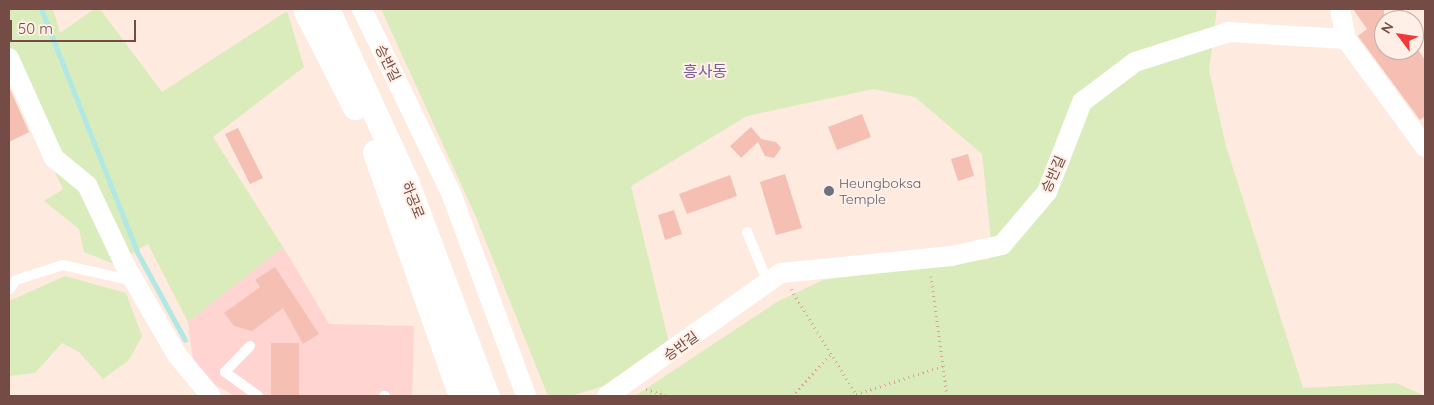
<!DOCTYPE html>
<meta charset="utf-8">
<style>
body{margin:0}
#map{position:relative;width:1434px;height:405px;overflow:hidden;background:#feeade;font-family:Quicksand,"Noto Sans KR",sans-serif}
div>[style]{position:absolute}
.commercial>*{inset:0;background:#ffd4d1}
.green>*{inset:0;background:#daecbc}
.stream>*{height:5px;margin:-2.5px;padding:0 2.5px;transform-origin:2.5px;border-radius:2.5px;background:#b2e8e4}
.building>*{inset:0;background:#f5bfb4}
.path>*{height:3px;margin-top:-1.5px;transform-origin:0;background:repeating-linear-gradient(90deg,#daa297 0 1px,transparent 0 5px)}
.service>*{height:10px;margin:-5px;padding:0 5px;transform-origin:5px;border-radius:5px;background:#fff}
.minor>*{height:20px;margin:-10px;padding:0 10px;transform-origin:10px;border-radius:10px;background:#fff}
.tertiary>*{height:25px;margin:-12.5px;padding:0 12.5px;transform-origin:12.5px;border-radius:12.5px;background:#fff}
.dots>*{width:14px;height:14px;translate:-50% -50%;box-sizing:border-box;border:2px solid #ffefe6;border-radius:50%}
span{translate:-50% -50%;white-space:nowrap;text-align:center;line-height:1.15;-webkit-text-stroke:4px #ffefe6;paint-order:stroke}
.street-label{font-size:14px;color:#754b45}
.worship-label{font-size:14px;color:#5b616d}
.left{translate:0 -50%;text-align:left}
.quarter-label{font-size:16px;color:#795f9a}
.frame{position:absolute;inset:0;border:10px solid #754b45;pointer-events:none}
.north{position:absolute;left:1374px;top:10px;width:50px;height:50px;box-sizing:border-box;background:#ffefe6;border:1px solid #c8ada6;border-radius:50%;rotate:301deg;font-size:14px;font-weight:700;line-height:20px;text-align:center;color:#754b45}
.north::after{content:'';display:block;margin:auto;width:18px;height:22px;background:#f2393a;clip-path:polygon(50% 0,100% 100%,50% 72%,0 100%)}
.scale{position:absolute;left:10px;top:20px;width:126px;height:22px;box-sizing:border-box;border:2px solid #754b45;border-top:0;padding-left:6px;font-size:15px;line-height:18px;white-space:nowrap;color:#754b45;-webkit-text-stroke:4px #ffefe6;paint-order:stroke}
</style>
<div id="map">
<div class="commercial">
<div style="clip-path:polygon(283px 247px,329px 324px,414px 326px,412px 396px,235px 396px,214px 384px,193px 360px,188px 322px)"></div>
</div>
<div class="green">
<div style="clip-path:polygon(9px 9px,53px 9px,60px 33px,94px 9px,100px 9px,162px 92px,287px 11px,304px 67px,213px 137px,283px 247px,188px 322px,148px 244px,114px 264px,84px 252px,79px 229px,44px 201px,63px 189px,9px 78px)"></div>
<div style="clip-path:polygon(381px 9px,1217px 9px,1209px 70px,1226px 146px,1303px 388px,1396px 383px,1425px 396px,635px 396px,777px 302px,823px 280px,989px 259px,991px 239px,982px 154px,915px 97px,873px 89px,747px 116px,631px 186px,670px 347px,618px 382px,570px 396px,548px 396px,476px 217px)"></div>
<div style="clip-path:polygon(65px 276px,126px 293px,142px 336px,129px 360px,103px 379px,79px 352px,62px 343px,35px 373px,9px 376px,9px 301px)"></div>
</div>
<div class="stream">
<div style="left:41px;top:9px;width:261px;rotate:68.4deg"></div>
<div style="left:137px;top:252px;width:100px;rotate:61.4deg"></div>
</div>
<div class="building">
<div style="clip-path:polygon(1353px 9px,1384px 9px,1384px 50px,1418px 50px,1425px 60px,1425px 116px,1420px 120px,1358px 36px,1367px 29px)"></div>
<div style="clip-path:polygon(9px 87px,29px 132px,9px 142px)"></div>
<div style="clip-path:polygon(862px 114px,871px 137px,837px 150px,828px 127px)"></div>
<div style="clip-path:polygon(751px 127px,761px 139px,776px 142px,781px 148px,774px 158px,765px 156px,758px 142px,741px 158px,730px 146px)"></div>
<div style="clip-path:polygon(238px 128px,263px 178px,250px 184px,225px 134px)"></div>
<div style="clip-path:polygon(968px 154px,974px 176px,958px 181px,951px 159px)"></div>
<div style="clip-path:polygon(785px 174px,802px 228px,776px 235px,760px 182px)"></div>
<div style="clip-path:polygon(730px 175px,737px 196px,687px 214px,679px 194px)"></div>
<div style="clip-path:polygon(674px 210px,682px 234px,665px 240px,658px 215px)"></div>
<div style="clip-path:polygon(275px 267px,319px 334px,303px 344px,283px 308px,252px 331px,234px 326px,224px 313px,260px 287px,255px 280px)"></div>
<div style="clip-path:polygon(271px 343px,299px 343px,299px 396px,271px 396px)"></div>
</div>
<div class="path">
<div style="left:931px;top:276px;width:121px;rotate:82.4deg"></div>
<div style="left:791px;top:289px;width:126px;rotate:58.3deg"></div>
<div style="left:646px;top:389px;width:22px;rotate:18deg"></div>
<div style="left:856px;top:394px;width:91px;rotate:-17.8deg"></div>
<div style="left:792px;top:396px;width:57px;rotate:-47.1deg"></div>
</div>
<div class="service">
<div style="left:747px;top:232px;width:55px;rotate:67.6deg"></div>
<div style="left:9px;top:290px;width:12px;rotate:-55deg"></div>
<div style="left:16px;top:280px;width:49px;rotate:-17.7deg"></div>
<div style="left:63px;top:265px;width:73px;rotate:12.7deg"></div>
<div style="left:250px;top:346px;width:36px;rotate:134deg"></div>
<div style="left:225px;top:372px;width:41px;rotate:36deg"></div>
<div style="left:384px;top:396px;width:1px"></div>
</div>
<div class="minor">
<div style="left:362px;top:9px;width:204px;rotate:64.2deg"></div>
<div style="left:451px;top:193px;width:216px;rotate:69.7deg"></div>
<div style="left:1340px;top:9px;width:31px;rotate:79deg"></div>
<div style="left:9px;top:58px;width:110px;rotate:65.8deg"></div>
<div style="left:54px;top:158px;width:43px;rotate:39.3deg"></div>
<div style="left:87px;top:185px;width:91px;rotate:64.6deg"></div>
<div style="left:126px;top:267px;width:102px;rotate:59.9deg"></div>
<div style="left:177px;top:355px;width:53px;rotate:50.3deg"></div>
<div style="left:607px;top:396px;width:213px;rotate:-35.3deg"></div>
<div style="left:781px;top:273px;width:171px;rotate:-5.7deg"></div>
<div style="left:951px;top:256px;width:52px;rotate:-12.2deg"></div>
<div style="left:1002px;top:245px;width:70px;rotate:-49.7deg"></div>
<div style="left:1047px;top:192px;width:97px;rotate:-68.7deg"></div>
<div style="left:1082px;top:102px;width:66px;rotate:-37deg"></div>
<div style="left:1135px;top:62px;width:99px;rotate:-17.7deg"></div>
<div style="left:1229px;top:32px;width:117px;rotate:3.4deg"></div>
<div style="left:1346px;top:39px;width:134px;rotate:53.8deg"></div>
</div>
<div class="tertiary">
<div style="left:305px;top:9px;width:110px;rotate:63deg"></div>
<div style="left:327px;top:9px;width:189px;rotate:65.3deg"></div>
<div style="left:406px;top:181px;width:230px;rotate:69.4deg"></div>
<div style="left:375px;top:152px;width:259px;rotate:70.6deg"></div>
</div>
<div class="dots">
<div style="left:829px;top:191px;background:#6b7280"></div>
</div>
<div class="street-label">
<span style="left:388px;top:63px;rotate:64deg">승반길</span>
<span style="left:1053px;top:174px;rotate:-66deg">승반길</span>
<span style="left:413px;top:200px;rotate:68deg">하공로</span>
<span style="left:681px;top:346px;rotate:-36deg">승반길</span>
</div>
<div class="worship-label">
<span class="left" style="left:839px;top:191px">Heungboksa<br>Temple</span>
</div>
<div class="quarter-label">
<span style="left:705px;top:71px">흥사동</span>
</div>
<div class="frame"></div>
<div class="north">N</div>
<div class="scale">50 m</div>
</div>
